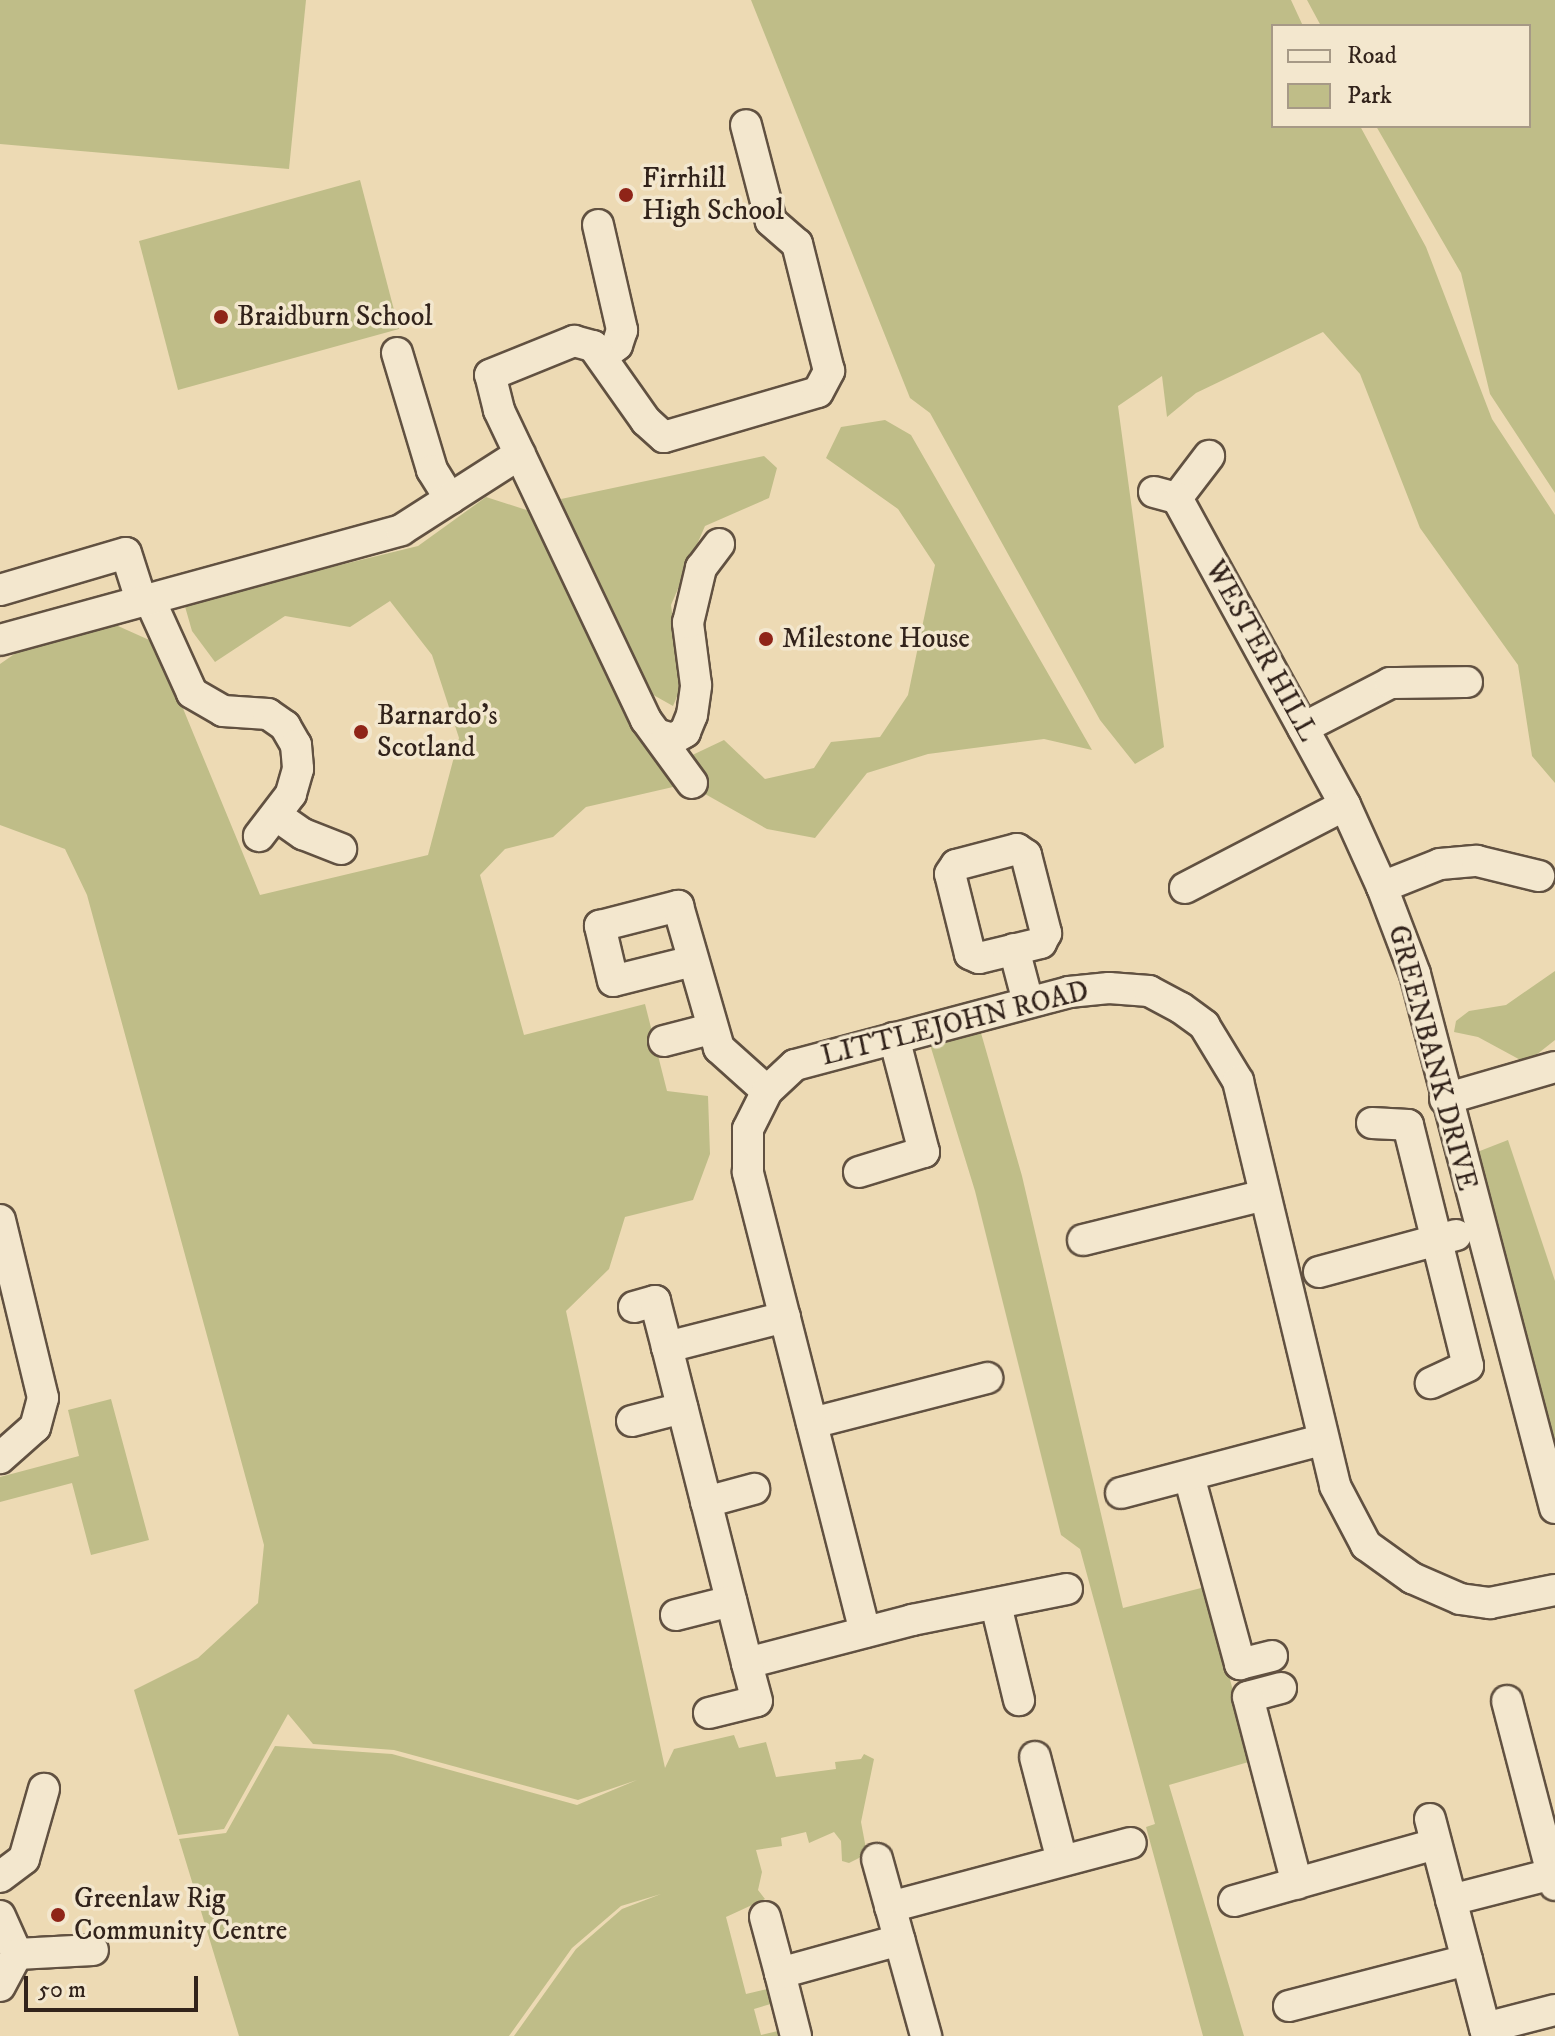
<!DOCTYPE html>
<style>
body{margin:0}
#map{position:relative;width:1555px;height:2036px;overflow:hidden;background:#eddab4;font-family:"IM FELL DW Pica",serif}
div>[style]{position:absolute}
.green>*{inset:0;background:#bfbd88}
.roads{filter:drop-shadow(2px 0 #615141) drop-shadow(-2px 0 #615141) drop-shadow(0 2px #615141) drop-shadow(0 -2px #615141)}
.minor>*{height:30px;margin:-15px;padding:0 15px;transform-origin:15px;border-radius:15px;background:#f3e7ce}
.dots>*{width:22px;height:22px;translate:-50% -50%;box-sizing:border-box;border:4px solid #f3e7ce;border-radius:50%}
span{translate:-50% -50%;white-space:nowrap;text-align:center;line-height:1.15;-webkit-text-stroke:7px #f3e7ce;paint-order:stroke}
.poi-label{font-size:28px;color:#32231b}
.left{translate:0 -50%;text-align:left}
.street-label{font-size:28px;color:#32231b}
.legend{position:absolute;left:1271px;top:24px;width:260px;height:104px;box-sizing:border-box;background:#f3e7ce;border:2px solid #a69986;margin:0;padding:10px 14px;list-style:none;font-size:24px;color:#32231b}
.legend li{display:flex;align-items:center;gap:16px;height:40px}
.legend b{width:40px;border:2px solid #a69986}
.scale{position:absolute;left:24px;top:1976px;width:174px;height:36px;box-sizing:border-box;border:4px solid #32231b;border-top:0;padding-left:10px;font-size:24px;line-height:28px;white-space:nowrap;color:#32231b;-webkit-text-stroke:6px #f3e7ce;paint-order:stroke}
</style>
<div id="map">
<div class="green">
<div style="clip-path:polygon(0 0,306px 0,289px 169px,0 144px)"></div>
<div style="clip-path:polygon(751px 0,1291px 0,1303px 26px,1273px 26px,1273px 126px,1360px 126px,1426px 247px,1492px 419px,1555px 515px,1555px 783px,1532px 756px,1518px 665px,1420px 528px,1360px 374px,1323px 332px,1196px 393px,1167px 417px,1162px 376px,1118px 406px,1164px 747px,1135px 764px,1100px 720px,930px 413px,910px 398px)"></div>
<div style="clip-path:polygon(1307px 0,1555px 0,1555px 493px,1490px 394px,1461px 273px,1376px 126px,1529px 126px,1529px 26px,1321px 26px)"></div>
<div style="clip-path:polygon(360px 180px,399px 329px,178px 390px,139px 241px)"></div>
<div style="clip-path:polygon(885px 420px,911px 435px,1092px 750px,1044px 739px,928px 754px,867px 773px,815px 838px,767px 829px,698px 790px,673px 787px,586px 807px,553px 837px,505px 849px,480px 875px,524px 1035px,645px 1004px,667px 1091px,708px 1096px,710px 1154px,693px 1200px,625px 1217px,609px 1269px,566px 1311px,665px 1768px,674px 1749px,734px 1735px,739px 1748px,766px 1742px,776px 1777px,836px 1769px,835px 1762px,861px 1759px,864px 1754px,874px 1759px,861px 1822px,867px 1854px,849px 1863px,842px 1861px,841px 1841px,834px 1832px,809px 1843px,806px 1832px,781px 1838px,782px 1846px,756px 1850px,762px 1872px,758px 1890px,765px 1899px,726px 1917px,746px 1994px,772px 1988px,774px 2003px,754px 2009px,761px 2035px,782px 2030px,783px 2036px,514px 2036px,576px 1949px,622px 1909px,661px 1894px,621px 1906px,572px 1948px,509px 2036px,239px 2036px,179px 1839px,226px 1833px,275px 1746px,392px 1754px,577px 1805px,637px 1780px,578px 1800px,394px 1750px,313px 1744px,288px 1714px,224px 1829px,178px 1835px,134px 1690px,198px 1658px,258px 1603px,264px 1545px,87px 895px,65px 849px,0 825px,0 664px,23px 648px,109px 622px,156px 643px,260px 895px,428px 855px,459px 738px,432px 655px,390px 601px,350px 627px,285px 616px,215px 662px,192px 631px,184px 603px,418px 546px,486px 497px,542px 515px,665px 768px,724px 740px,765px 779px,814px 768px,831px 742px,880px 737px,908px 695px,935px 565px,898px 509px,826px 458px,841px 427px)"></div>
<div style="clip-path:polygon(764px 456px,777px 468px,769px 498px,705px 526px,671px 605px,682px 685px,673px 706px,648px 692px,603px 606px,561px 499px)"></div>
<div style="clip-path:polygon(1555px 971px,1555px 1040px,1526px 1063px,1478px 1037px,1454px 1032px,1456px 1021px,1469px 1011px,1506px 1005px)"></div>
<div style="clip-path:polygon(979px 1026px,1022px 1176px,1123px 1608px,1205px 1587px,1252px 1761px,1169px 1785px,1244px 2036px,1203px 2036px,1146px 1827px,1155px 1824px,1080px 1549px,1061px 1535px,975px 1191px,928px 1038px)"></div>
<div style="clip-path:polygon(1508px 1140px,1555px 1281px,1555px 1457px,1467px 1156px)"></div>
<div style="clip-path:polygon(111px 1399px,149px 1540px,91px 1555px,72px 1483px,0 1502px,0 1477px,79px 1456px,68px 1410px)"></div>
</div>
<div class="roads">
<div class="minor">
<div style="left:598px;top:225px;width:108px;rotate:77.1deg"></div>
<div style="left:622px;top:330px;width:16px;rotate:108deg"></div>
<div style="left:617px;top:345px;width:18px;rotate:142deg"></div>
<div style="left:397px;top:353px;width:122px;rotate:73.3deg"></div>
<div style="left:432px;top:470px;width:34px;rotate:58deg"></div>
<div style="left:1154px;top:492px;width:24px;rotate:15deg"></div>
<div style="left:1177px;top:498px;width:53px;rotate:-52.7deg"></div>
<div style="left:1177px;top:498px;width:350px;rotate:61.3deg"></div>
<div style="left:1345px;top:805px;width:90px;rotate:65.7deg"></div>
<div style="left:1382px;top:887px;width:93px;rotate:69.2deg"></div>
<div style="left:1415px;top:974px;width:552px;rotate:75.31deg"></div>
<div style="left:0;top:590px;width:131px;rotate:-16.4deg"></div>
<div style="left:126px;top:553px;width:49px;rotate:72.3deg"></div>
<div style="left:149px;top:598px;width:104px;rotate:65.6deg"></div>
<div style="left:192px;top:693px;width:36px;rotate:30deg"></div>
<div style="left:223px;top:711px;width:45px;rotate:3.8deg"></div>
<div style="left:268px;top:714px;width:21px;rotate:35deg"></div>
<div style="left:285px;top:726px;width:22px;rotate:60deg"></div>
<div style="left:296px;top:745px;width:24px;rotate:85deg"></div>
<div style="left:298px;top:769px;width:26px;rotate:106deg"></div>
<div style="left:291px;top:794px;width:53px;rotate:127.3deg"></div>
<div style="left:0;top:640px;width:416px;rotate:-15.3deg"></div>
<div style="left:401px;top:530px;width:141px;rotate:-32.6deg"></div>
<div style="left:1303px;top:728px;width:98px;rotate:-27.3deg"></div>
<div style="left:1390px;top:683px;width:77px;rotate:-0.7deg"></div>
<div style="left:659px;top:735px;width:15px;rotate:16deg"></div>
<div style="left:673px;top:739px;width:14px;rotate:-30deg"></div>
<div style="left:685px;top:732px;width:18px;rotate:-68deg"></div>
<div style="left:692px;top:715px;width:30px;rotate:-82deg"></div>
<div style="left:696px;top:685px;width:63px;rotate:-97.4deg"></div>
<div style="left:688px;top:623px;width:57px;rotate:-76.7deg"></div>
<div style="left:701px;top:568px;width:30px;rotate:-53deg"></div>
<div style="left:692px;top:783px;width:78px;rotate:-126.1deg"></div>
<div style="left:646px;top:720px;width:343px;rotate:-115.4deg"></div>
<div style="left:499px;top:410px;width:36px;rotate:-104deg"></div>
<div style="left:490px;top:375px;width:91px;rotate:-22deg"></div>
<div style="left:574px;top:341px;width:20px;rotate:15deg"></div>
<div style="left:593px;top:346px;width:92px;rotate:54.8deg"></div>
<div style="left:646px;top:421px;width:24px;rotate:42deg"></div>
<div style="left:664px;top:437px;width:160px;rotate:-16.3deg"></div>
<div style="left:818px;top:392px;width:24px;rotate:-62deg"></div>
<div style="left:829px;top:371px;width:131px;rotate:-104.1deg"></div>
<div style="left:797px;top:244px;width:35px;rotate:-139deg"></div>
<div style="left:771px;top:221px;width:99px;rotate:-104.6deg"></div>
<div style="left:277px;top:816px;width:32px;rotate:35deg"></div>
<div style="left:303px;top:834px;width:41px;rotate:21.5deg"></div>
<div style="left:1017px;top:849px;width:11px;rotate:34deg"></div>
<div style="left:1026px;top:855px;width:81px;rotate:75.6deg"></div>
<div style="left:1046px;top:933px;width:11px;rotate:117deg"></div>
<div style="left:1041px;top:943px;width:64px;rotate:166.4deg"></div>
<div style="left:979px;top:958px;width:10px;rotate:-156deg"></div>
<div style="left:970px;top:954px;width:82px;rotate:-104deg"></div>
<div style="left:950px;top:874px;width:11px;rotate:-56deg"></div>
<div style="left:956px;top:865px;width:63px;rotate:-14.7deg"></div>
<div style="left:1382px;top:887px;width:62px;rotate:-21.6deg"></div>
<div style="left:1440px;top:864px;width:37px;rotate:-5deg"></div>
<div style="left:1477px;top:861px;width:64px;rotate:13.6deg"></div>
<div style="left:1185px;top:888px;width:180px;rotate:-27.4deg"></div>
<div style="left:1014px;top:949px;width:55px;rotate:75.2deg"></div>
<div style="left:693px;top:961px;width:82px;rotate:166deg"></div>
<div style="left:613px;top:981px;width:57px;rotate:-103.3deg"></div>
<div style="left:600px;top:926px;width:81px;rotate:-14.4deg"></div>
<div style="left:678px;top:906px;width:148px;rotate:73.9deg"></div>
<div style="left:719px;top:1048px;width:64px;rotate:41.9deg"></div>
<div style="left:664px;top:1041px;width:48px;rotate:-14.6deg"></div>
<div style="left:1445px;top:1099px;width:115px;rotate:-16.2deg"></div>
<div style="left:1372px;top:1123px;width:36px;rotate:3deg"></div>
<div style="left:1408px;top:1125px;width:248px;rotate:76deg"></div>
<div style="left:1468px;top:1366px;width:41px;rotate:155.3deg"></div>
<div style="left:859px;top:1172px;width:68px;rotate:-17.1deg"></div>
<div style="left:924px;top:1152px;width:118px;rotate:-104.7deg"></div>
<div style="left:0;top:1220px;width:183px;rotate:76.4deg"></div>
<div style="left:43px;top:1398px;width:30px;rotate:105deg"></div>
<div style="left:35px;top:1427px;width:47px;rotate:138.5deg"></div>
<div style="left:1083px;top:1240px;width:187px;rotate:-13.9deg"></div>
<div style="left:1319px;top:1272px;width:142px;rotate:-15.1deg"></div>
<div style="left:634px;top:1307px;width:22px;rotate:-16deg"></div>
<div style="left:655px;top:1301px;width:48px;rotate:75.4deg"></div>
<div style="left:785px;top:1317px;width:122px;rotate:165.7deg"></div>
<div style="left:667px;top:1347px;width:326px;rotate:75.8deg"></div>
<div style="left:747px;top:1663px;width:171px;rotate:-14.6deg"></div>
<div style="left:912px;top:1620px;width:158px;rotate:-11.3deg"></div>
<div style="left:632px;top:1421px;width:52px;rotate:-14.6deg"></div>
<div style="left:812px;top:1423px;width:181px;rotate:-14.4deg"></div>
<div style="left:1189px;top:1476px;width:195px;rotate:74.8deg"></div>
<div style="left:1240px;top:1664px;width:33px;rotate:-14deg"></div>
<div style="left:1121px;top:1493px;width:208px;rotate:-14.8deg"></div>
<div style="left:706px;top:1502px;width:50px;rotate:-15.2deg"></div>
<div style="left:996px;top:1605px;width:98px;rotate:76.4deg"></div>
<div style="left:676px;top:1615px;width:57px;rotate:-14.3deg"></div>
<div style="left:865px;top:1632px;width:475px;rotate:-104.3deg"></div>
<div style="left:748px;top:1172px;width:43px;rotate:-90deg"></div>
<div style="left:748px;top:1129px;width:42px;rotate:-63.4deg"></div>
<div style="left:767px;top:1091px;width:38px;rotate:-43deg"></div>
<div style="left:795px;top:1065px;width:284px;rotate:-14.9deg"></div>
<div style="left:1069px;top:992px;width:40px;rotate:-5.7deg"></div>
<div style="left:1109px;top:988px;width:40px;rotate:4.3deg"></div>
<div style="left:1149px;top:991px;width:36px;rotate:28deg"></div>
<div style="left:1181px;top:1008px;width:29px;rotate:36deg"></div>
<div style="left:1204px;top:1025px;width:66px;rotate:58.7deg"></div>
<div style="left:1238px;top:1081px;width:416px;rotate:76.5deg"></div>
<div style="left:1335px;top:1486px;width:67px;rotate:62.3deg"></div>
<div style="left:1366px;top:1545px;width:57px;rotate:35.7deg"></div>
<div style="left:1412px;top:1578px;width:52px;rotate:23.6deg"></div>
<div style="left:1460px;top:1599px;width:30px;rotate:8deg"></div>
<div style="left:1490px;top:1603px;width:66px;rotate:-11.3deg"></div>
<div style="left:1281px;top:1688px;width:34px;rotate:165deg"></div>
<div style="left:1248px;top:1697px;width:193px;rotate:75.3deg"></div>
<div style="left:1507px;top:1701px;width:190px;rotate:75.4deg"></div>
<div style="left:709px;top:1713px;width:49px;rotate:-14deg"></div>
<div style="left:757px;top:1701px;width:39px;rotate:-105deg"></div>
<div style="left:1035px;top:1757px;width:107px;rotate:75.4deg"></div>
<div style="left:1430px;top:1819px;width:224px;rotate:75.3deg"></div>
<div style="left:877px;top:1859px;width:184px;rotate:74.5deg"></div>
<div style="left:0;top:1877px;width:30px;rotate:-37deg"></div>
<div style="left:24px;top:1859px;width:73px;rotate:-74.1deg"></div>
<div style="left:1451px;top:1900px;width:104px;rotate:-14.4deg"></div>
<div style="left:1234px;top:1901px;width:210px;rotate:-15.8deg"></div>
<div style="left:890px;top:1907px;width:249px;rotate:-14.9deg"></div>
<div style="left:0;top:1916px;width:42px;rotate:65.9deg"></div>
<div style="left:17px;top:1954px;width:76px;rotate:-3deg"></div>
<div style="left:765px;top:1917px;width:58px;rotate:75deg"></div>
<div style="left:0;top:1986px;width:36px;rotate:-62deg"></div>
<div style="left:1289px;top:2006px;width:184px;rotate:-14.5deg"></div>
<div style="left:1485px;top:2028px;width:72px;rotate:-14.4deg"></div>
<div style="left:796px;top:2036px;width:65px;rotate:-104.3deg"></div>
<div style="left:780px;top:1973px;width:124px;rotate:-15.4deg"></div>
</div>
</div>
<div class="dots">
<div style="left:626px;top:195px;background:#8f2418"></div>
<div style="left:221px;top:317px;background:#8f2418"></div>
<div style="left:766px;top:639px;background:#8f2418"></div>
<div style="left:361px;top:732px;background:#8f2418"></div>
<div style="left:58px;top:1915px;background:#8f2418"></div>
</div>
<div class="poi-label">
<span class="left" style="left:642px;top:195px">Firrhill<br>High School</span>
<span class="left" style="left:237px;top:317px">Braidburn School</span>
<span class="left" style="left:782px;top:639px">Milestone House</span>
<span class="left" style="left:377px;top:732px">Barnardo's<br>Scotland</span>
<span class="left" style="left:74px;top:1915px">Greenlaw Rig<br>Community Centre</span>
</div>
<div class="street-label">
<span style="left:1261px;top:651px;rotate:61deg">WESTER HILL</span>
<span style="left:955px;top:1024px;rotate:-14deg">LITTLEJOHN ROAD</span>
<span style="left:1432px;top:1058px;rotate:75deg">GREENBANK DRIVE</span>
</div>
<ul class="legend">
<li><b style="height:10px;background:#f3e7ce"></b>Road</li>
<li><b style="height:22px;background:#bfbd88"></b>Park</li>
</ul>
<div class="scale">50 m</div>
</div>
